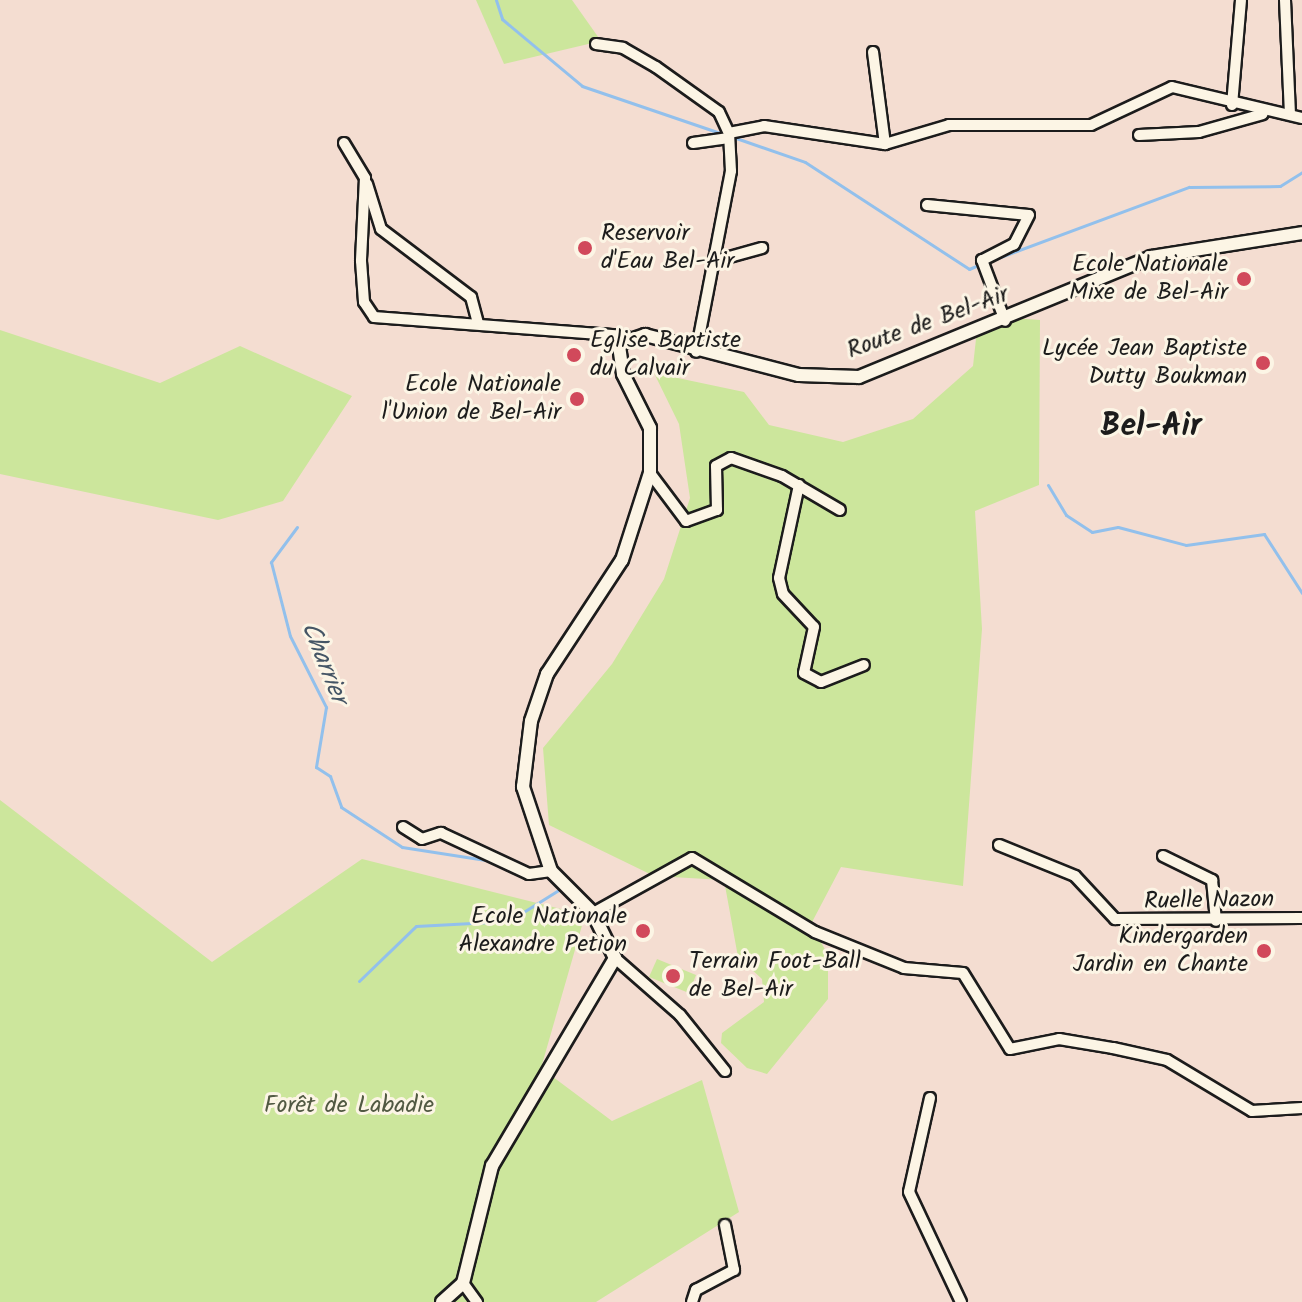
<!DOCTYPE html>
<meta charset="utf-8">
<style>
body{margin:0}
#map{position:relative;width:1302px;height:1302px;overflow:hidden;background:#f4ddd1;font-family:Kalam,sans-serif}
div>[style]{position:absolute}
.green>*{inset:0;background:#cce69c}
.stream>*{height:3px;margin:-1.5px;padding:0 1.5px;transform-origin:1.5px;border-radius:1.5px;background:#92c0ec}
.roads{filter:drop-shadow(2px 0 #1c1c1c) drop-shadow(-2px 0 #1c1c1c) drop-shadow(0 2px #1c1c1c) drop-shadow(0 -2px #1c1c1c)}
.minor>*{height:10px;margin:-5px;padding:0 5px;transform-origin:5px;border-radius:5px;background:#fcf5e5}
.tertiary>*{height:12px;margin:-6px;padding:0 6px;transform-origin:6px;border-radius:6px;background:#fcf5e5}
.dots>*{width:22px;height:22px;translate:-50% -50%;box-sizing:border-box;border:4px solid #fcf5e5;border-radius:50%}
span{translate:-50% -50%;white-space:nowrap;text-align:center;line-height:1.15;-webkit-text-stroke:6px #fcf5e5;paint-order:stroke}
.poi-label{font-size:24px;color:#1c1c1c}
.left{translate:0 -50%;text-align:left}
.right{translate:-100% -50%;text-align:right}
.street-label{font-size:24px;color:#1c1c1c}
.park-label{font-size:24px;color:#515942}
.water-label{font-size:26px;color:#455565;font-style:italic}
.district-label{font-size:32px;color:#1c1c1c;font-weight:700}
</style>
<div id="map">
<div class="green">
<div style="clip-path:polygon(476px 0,572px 0,601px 41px,504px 64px)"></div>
<div style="clip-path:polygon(996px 317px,1040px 320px,1039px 485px,975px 511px,982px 629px,963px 886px,841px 867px,811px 924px,828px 955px,828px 999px,767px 1074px,747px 1068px,721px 1043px,722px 1033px,764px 1002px,762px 979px,738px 957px,724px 880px,654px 876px,549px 825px,543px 748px,612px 664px,664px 579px,690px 498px,679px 424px,654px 373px,744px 392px,769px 425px,843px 442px,913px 419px,973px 366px,977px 330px)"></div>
<div style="clip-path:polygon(0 330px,160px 383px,240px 346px,352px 396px,283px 501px,218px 520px,0 474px)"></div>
<div style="clip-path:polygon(0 800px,212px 962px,362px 859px,585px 915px,541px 1068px,612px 1121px,702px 1080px,739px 1212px,596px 1302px,0 1302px)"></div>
<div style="clip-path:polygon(657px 959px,696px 975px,689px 993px,649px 977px)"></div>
</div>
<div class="stream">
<div style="left:496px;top:0;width:20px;rotate:72deg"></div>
<div style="left:502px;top:19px;width:104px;rotate:39.9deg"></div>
<div style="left:582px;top:86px;width:152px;rotate:18.8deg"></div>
<div style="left:733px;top:137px;width:76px;rotate:19.1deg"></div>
<div style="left:805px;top:162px;width:196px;rotate:33.1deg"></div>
<div style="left:969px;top:269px;width:13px;rotate:-23deg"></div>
<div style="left:995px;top:259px;width:207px;rotate:-20.4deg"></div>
<div style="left:1189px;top:187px;width:91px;rotate:-0.6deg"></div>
<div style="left:1280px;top:186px;width:26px;rotate:-32deg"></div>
<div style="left:1048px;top:485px;width:35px;rotate:59deg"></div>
<div style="left:1066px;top:515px;width:31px;rotate:33deg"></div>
<div style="left:1092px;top:532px;width:26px;rotate:-11deg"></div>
<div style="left:1118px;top:527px;width:70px;rotate:14.8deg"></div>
<div style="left:1186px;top:545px;width:79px;rotate:-8deg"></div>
<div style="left:1264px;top:534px;width:70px;rotate:57.2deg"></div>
<div style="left:297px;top:527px;width:44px;rotate:126.6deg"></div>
<div style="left:271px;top:562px;width:76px;rotate:75.6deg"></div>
<div style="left:290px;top:636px;width:80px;rotate:63.1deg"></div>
<div style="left:326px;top:707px;width:61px;rotate:99.5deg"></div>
<div style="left:316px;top:767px;width:17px;rotate:33deg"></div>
<div style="left:330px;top:776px;width:33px;rotate:70deg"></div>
<div style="left:341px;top:807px;width:73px;rotate:33.3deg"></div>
<div style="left:402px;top:847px;width:91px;rotate:8.8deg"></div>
<div style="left:359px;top:981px;width:79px;rotate:-44deg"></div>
<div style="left:416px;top:926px;width:93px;rotate:-3.1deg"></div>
<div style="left:509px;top:921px;width:57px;rotate:-32deg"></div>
</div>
<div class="roads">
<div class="minor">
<div style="left:1285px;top:0;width:113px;rotate:87.5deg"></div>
<div style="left:596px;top:44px;width:27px;rotate:8deg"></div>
<div style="left:623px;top:48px;width:38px;rotate:30deg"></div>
<div style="left:656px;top:67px;width:77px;rotate:35.5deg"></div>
<div style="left:719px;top:112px;width:23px;rotate:65deg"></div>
<div style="left:729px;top:133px;width:38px;rotate:87deg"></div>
<div style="left:731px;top:171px;width:184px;rotate:100.9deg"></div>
<div style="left:873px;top:52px;width:93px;rotate:82.6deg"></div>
<div style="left:1232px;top:105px;width:105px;rotate:-85.1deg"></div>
<div style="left:729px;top:133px;width:36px;rotate:-11deg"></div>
<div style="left:764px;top:126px;width:122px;rotate:8.5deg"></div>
<div style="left:885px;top:144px;width:67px;rotate:-16.5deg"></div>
<div style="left:949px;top:125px;width:142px"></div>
<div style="left:1091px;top:125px;width:89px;rotate:-25.1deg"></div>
<div style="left:1172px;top:87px;width:134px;rotate:13.4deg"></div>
<div style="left:1139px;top:135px;width:60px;rotate:-2.9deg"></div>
<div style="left:1199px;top:132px;width:66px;rotate:-15.7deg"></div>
<div style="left:344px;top:143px;width:41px;rotate:59deg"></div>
<div style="left:365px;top:178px;width:83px;rotate:92.8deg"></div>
<div style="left:361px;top:261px;width:41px;rotate:85.8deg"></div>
<div style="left:364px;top:302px;width:18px;rotate:56deg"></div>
<div style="left:374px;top:317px;width:252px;rotate:4.3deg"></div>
<div style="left:693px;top:143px;width:36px;rotate:-8deg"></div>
<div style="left:367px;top:184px;width:47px;rotate:72.7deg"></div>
<div style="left:381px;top:229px;width:113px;rotate:37.1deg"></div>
<div style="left:471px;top:297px;width:28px;rotate:75deg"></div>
<div style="left:927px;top:205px;width:102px;rotate:5.6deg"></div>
<div style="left:1029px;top:215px;width:33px;rotate:117deg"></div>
<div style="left:1014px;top:244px;width:36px;rotate:153deg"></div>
<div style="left:982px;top:260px;width:65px;rotate:69.3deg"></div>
<div style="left:715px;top:261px;width:49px;rotate:-15.5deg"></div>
<div style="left:650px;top:473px;width:60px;rotate:53.1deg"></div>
<div style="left:686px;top:521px;width:33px;rotate:-20deg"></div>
<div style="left:717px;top:510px;width:44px;rotate:-91.3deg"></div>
<div style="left:716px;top:466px;width:17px;rotate:-28deg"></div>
<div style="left:731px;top:458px;width:54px;rotate:19.4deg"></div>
<div style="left:782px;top:476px;width:67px;rotate:30.4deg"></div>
<div style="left:799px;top:485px;width:95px;rotate:102.1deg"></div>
<div style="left:779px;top:578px;width:16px;rotate:76deg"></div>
<div style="left:783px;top:594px;width:45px;rotate:46.8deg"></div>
<div style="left:814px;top:627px;width:47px;rotate:102.3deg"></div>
<div style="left:804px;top:673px;width:19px;rotate:28deg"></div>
<div style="left:821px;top:682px;width:46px;rotate:-21.6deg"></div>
<div style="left:403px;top:827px;width:22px;rotate:32deg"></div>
<div style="left:422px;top:839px;width:20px;rotate:-18deg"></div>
<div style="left:441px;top:833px;width:97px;rotate:25deg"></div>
<div style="left:529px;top:874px;width:22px;rotate:-8deg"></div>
<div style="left:999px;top:845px;width:82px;rotate:22.2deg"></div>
<div style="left:1075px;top:876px;width:59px;rotate:47.1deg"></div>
<div style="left:1115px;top:919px;width:187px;rotate:-0.3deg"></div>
<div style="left:1163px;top:856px;width:55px;rotate:26.1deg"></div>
<div style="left:1212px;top:880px;width:41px;rotate:84.4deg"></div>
<div style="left:593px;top:913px;width:113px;rotate:-29.1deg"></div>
<div style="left:692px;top:858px;width:144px;rotate:31deg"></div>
<div style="left:815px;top:932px;width:96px;rotate:22deg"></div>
<div style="left:904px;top:968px;width:59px;rotate:4.8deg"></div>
<div style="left:963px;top:973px;width:89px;rotate:58.3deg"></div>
<div style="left:1010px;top:1049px;width:50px;rotate:-11.5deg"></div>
<div style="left:1059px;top:1039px;width:55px;rotate:9.5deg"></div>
<div style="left:1113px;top:1048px;width:55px;rotate:12.5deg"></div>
<div style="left:1167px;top:1060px;width:99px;rotate:31deg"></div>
<div style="left:1252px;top:1111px;width:50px;rotate:-3.4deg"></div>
<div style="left:615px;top:958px;width:86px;rotate:41.2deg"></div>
<div style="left:680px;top:1015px;width:72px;rotate:51.2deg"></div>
<div style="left:930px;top:1098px;width:96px;rotate:102.6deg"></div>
<div style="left:909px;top:1192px;width:122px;rotate:64.7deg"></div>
<div style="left:463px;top:1283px;width:24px;rotate:54deg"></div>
<div style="left:692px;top:1302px;width:13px;rotate:-72deg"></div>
<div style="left:696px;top:1290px;width:43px;rotate:-27.8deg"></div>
<div style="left:734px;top:1270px;width:46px;rotate:-101.3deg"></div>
</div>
<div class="tertiary">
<div style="left:442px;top:1302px;width:28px;rotate:-42deg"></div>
<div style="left:463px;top:1283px;width:121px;rotate:-76.1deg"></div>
<div style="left:492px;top:1166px;width:242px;rotate:-59.4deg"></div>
<div style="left:615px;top:958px;width:50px;rotate:-116.1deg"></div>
<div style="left:593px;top:913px;width:59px;rotate:-135deg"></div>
<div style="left:551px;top:871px;width:89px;rotate:-108.4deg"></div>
<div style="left:523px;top:787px;width:66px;rotate:-83.1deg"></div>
<div style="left:531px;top:721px;width:50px;rotate:-71.2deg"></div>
<div style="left:547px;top:674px;width:136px;rotate:-56.7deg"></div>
<div style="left:622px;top:560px;width:91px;rotate:-72.2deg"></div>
<div style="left:650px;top:473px;width:45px;rotate:-90deg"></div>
<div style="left:650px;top:428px;width:60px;rotate:-116.6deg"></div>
<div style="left:623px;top:374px;width:30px;rotate:-98deg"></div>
<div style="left:619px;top:344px;width:28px;rotate:-19deg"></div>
<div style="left:645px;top:335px;width:159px;rotate:14.6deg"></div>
<div style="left:799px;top:375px;width:60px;rotate:1.9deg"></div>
<div style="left:859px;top:377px;width:316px;rotate:-22.3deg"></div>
<div style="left:1151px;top:257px;width:153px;rotate:-9deg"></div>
</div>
</div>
<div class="dots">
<div style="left:585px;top:248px;background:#d1495b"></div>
<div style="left:1244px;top:279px;background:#d1495b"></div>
<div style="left:574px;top:355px;background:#d1495b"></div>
<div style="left:1263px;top:363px;background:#d1495b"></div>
<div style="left:577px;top:399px;background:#d1495b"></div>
<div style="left:643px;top:931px;background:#d1495b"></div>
<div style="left:1264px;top:951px;background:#d1495b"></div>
<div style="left:673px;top:976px;background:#d1495b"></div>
</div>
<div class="poi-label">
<span class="left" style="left:601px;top:248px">Reservoir<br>d'Eau Bel-Air</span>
<span class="right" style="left:1228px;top:279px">Ecole Nationale<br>Mixe de Bel-Air</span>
<span class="left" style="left:590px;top:355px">Eglise Baptiste<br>du Calvair</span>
<span class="right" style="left:1247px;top:363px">Lycée Jean Baptiste<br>Dutty Boukman</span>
<span class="right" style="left:561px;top:399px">Ecole Nationale<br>l'Union de Bel-Air</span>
<span class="right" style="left:627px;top:931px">Ecole Nationale<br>Alexandre Petion</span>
<span class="right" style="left:1248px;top:951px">Kindergarden<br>Jardin en Chante</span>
<span class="left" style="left:689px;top:976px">Terrain Foot-Ball<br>de Bel-Air</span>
</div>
<div class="street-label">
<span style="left:928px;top:323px;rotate:-20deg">Route de Bel-Air</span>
<span style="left:1209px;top:901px;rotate:-1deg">Ruelle Nazon</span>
</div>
<div class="park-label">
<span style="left:349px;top:1106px">Forêt de Labadie</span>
</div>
<div class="water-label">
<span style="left:323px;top:663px;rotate:68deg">Charrier</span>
</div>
<div class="district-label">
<span style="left:1151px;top:427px">Bel-Air</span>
</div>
</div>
